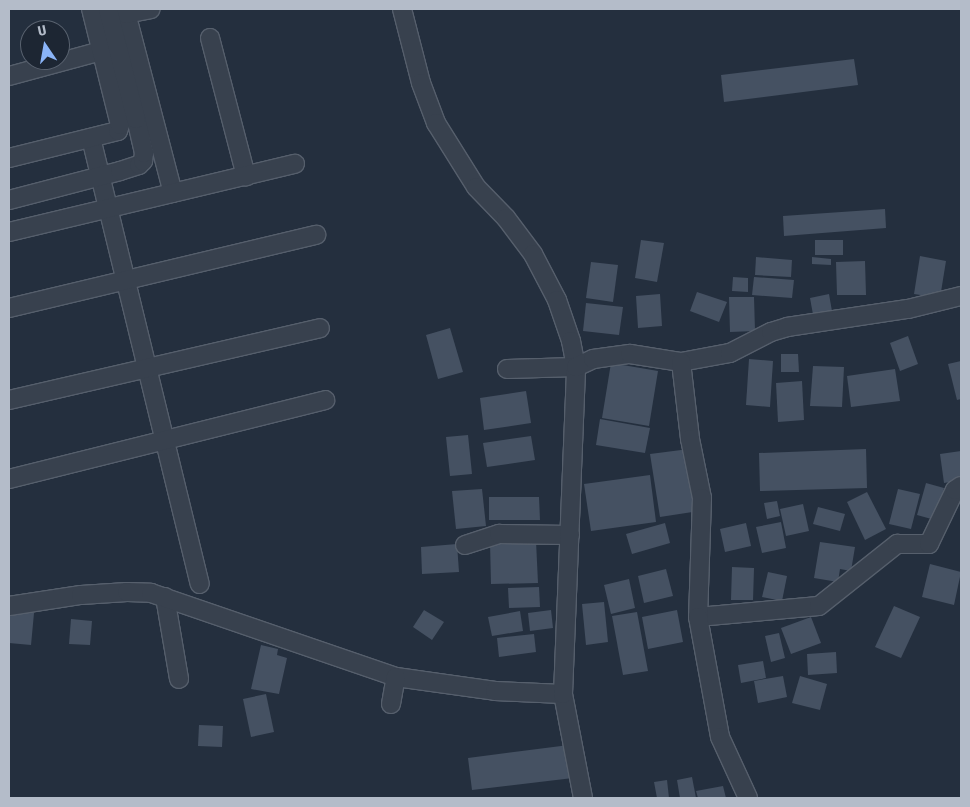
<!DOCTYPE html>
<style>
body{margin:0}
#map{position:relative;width:970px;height:807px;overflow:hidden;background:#242f3e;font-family:"Fira Sans Condensed",sans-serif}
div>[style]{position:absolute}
.building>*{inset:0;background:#455162}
.roads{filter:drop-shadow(1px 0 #565f6c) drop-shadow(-1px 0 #565f6c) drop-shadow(0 1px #565f6c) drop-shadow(0 -1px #565f6c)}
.street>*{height:18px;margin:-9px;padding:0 9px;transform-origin:9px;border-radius:9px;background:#38414e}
span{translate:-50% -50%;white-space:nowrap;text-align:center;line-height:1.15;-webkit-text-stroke:4px #1d2633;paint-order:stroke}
.frame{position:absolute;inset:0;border:10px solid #b4bcc9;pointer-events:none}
.north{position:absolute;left:20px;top:20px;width:50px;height:50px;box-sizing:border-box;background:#1d2633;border:1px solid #59626f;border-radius:50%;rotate:348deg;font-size:14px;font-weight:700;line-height:20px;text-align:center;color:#b4bcc9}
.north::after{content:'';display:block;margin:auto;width:18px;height:22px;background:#8ab4f8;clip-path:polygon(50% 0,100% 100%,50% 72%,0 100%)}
</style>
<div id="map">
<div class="building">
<div style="clip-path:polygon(854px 59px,858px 85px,724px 102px,721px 75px)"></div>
<div style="clip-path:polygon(885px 209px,886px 228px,784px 236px,783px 216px)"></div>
<div style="clip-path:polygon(641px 240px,664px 243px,657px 282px,635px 278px)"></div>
<div style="clip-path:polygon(815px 240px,843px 240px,843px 255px,815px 255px)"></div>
<div style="clip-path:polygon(920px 256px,946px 261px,940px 298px,914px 294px)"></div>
<div style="clip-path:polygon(756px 257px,792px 260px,791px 277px,755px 275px)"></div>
<div style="clip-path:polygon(812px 257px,831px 259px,831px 265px,812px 264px)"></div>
<div style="clip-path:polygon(865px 261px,866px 295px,837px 295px,836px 262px)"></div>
<div style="clip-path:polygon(591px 262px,618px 265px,613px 302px,586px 298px)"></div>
<div style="clip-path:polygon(733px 277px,748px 278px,748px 292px,732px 291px)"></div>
<div style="clip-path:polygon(754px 277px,794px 280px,792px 298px,752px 295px)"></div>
<div style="clip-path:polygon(697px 292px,727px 302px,719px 322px,690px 311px)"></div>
<div style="clip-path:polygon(660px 294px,662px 326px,638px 328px,636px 296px)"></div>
<div style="clip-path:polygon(829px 294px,833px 317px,814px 320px,810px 298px)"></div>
<div style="clip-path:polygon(729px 297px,754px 297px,755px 331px,730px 332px)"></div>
<div style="clip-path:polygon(586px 303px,623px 307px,619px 335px,583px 331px)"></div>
<div style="clip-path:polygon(450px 328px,463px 372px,438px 379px,426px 335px)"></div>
<div style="clip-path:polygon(908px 336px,918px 364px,900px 371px,890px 343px)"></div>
<div style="clip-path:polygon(781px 354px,798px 354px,799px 372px,781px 372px)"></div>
<div style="clip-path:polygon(749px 359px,773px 361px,770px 407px,746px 405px)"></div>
<div style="clip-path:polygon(961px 361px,961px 399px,957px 400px,948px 364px)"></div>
<div style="clip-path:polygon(611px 363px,658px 371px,649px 426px,602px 418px)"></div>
<div style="clip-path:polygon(813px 366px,844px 367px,842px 407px,810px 406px)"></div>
<div style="clip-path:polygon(895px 369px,900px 401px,851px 407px,847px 376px)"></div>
<div style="clip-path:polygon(802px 381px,804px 420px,778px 422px,776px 383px)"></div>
<div style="clip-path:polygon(526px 391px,531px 423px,484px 430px,480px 398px)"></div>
<div style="clip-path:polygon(600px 419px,650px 428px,645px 453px,596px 445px)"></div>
<div style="clip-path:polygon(468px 435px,472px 474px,450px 476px,446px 437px)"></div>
<div style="clip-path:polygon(531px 436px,535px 460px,487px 467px,483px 443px)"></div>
<div style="clip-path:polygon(689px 449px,699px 511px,660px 517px,650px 454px)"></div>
<div style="clip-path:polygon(866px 449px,867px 488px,760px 491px,759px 453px)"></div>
<div style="clip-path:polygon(961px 451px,961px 480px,944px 483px,940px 454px)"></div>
<div style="clip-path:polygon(650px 475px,656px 522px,591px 531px,584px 484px)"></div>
<div style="clip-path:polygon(926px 483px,944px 488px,935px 520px,917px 515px)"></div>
<div style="clip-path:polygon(482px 489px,486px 526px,456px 529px,452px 491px)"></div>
<div style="clip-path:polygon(898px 489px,920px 494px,911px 529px,889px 524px)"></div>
<div style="clip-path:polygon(867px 492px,886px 529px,865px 540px,847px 502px)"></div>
<div style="clip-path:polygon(489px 497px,539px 497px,540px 520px,489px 520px)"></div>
<div style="clip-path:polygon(777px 501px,780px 516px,767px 519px,764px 503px)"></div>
<div style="clip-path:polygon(803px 504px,809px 531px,786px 536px,780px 509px)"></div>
<div style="clip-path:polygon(818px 507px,845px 514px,840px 531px,813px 524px)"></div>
<div style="clip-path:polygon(781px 522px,786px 548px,762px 553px,756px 527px)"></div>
<div style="clip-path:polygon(665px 523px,670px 543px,632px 554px,626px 534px)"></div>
<div style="clip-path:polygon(746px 523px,751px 546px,725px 552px,720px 529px)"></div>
<div style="clip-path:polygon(536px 541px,538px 583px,491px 584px,490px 542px)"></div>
<div style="clip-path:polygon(820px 542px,855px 547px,851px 571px,840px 569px,838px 582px,814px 578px)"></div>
<div style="clip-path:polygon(457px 544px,459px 572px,422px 574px,421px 547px)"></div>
<div style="clip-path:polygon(930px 564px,961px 572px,954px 605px,922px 597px)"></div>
<div style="clip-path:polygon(732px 567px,754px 568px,753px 600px,731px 600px)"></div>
<div style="clip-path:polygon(666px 569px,673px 596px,644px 603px,638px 576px)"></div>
<div style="clip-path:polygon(768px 572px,787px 576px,782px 601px,762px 597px)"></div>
<div style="clip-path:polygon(629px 579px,635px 608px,611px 614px,604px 585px)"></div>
<div style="clip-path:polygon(539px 587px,540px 607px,509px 608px,508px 588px)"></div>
<div style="clip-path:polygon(604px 602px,608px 642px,586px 645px,582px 604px)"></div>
<div style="clip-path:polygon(894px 606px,920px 617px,901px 658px,875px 647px)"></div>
<div style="clip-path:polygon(9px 610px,34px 613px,31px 645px,9px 643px)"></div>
<div style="clip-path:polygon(424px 610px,444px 622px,432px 640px,413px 627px)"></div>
<div style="clip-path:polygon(551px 610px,553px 628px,530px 631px,528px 613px)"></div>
<div style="clip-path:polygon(677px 610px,683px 642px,648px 649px,642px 617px)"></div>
<div style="clip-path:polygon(520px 611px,523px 631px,492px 636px,488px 617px)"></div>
<div style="clip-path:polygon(637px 612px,648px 671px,623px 675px,612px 616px)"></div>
<div style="clip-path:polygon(811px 617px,821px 643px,791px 654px,781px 628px)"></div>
<div style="clip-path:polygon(71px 619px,92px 621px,90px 645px,69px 644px)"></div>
<div style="clip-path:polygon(779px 633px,785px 658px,771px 662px,765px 636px)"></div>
<div style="clip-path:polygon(534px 634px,536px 652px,499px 657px,497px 638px)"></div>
<div style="clip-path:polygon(261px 645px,278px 649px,277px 655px,287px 658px,279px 694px,251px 689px)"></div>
<div style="clip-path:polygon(836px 652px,837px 673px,808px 675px,807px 654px)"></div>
<div style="clip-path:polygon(763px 661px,766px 678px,741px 683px,738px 665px)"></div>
<div style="clip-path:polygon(783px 676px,787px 697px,758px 703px,754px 681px)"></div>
<div style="clip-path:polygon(800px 676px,827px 684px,820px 710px,792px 703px)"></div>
<div style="clip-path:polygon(266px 694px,274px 732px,251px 737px,243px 699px)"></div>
<div style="clip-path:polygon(199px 725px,223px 726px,222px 747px,198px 746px)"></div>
<div style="clip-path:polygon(569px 745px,573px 778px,472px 790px,468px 758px)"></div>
<div style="clip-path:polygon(692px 777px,696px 798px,680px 798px,677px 780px)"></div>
<div style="clip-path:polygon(667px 780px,669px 798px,657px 798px,654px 782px)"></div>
<div style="clip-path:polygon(723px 786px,726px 798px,698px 798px,696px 791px)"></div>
</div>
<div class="roads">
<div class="street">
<div style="left:125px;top:9px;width:190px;rotate:75.4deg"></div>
<div style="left:402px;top:9px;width:76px;rotate:75.6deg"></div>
<div style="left:421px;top:83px;width:43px;rotate:69.4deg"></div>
<div style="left:436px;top:123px;width:75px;rotate:58deg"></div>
<div style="left:476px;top:187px;width:43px;rotate:45.9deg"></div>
<div style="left:506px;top:218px;width:45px;rotate:53.1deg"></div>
<div style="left:533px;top:254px;width:52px;rotate:62.4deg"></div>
<div style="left:557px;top:300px;width:43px;rotate:71.1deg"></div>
<div style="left:571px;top:341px;width:26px;rotate:79deg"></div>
<div style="left:576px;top:367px;width:69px;rotate:178.3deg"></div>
<div style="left:126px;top:14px;width:25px;rotate:-11deg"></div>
<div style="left:210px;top:38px;width:143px;rotate:75.4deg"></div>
<div style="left:9px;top:76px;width:95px;rotate:-15.2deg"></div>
<div style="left:91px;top:138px;width:459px;rotate:76.3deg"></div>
<div style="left:9px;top:158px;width:112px;rotate:-13.9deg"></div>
<div style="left:118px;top:131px;width:6px;rotate:-72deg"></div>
<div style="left:120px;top:125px;width:120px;rotate:-104deg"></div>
<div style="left:9px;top:200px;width:115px;rotate:-14.6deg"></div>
<div style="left:120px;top:171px;width:20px;rotate:-18deg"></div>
<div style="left:139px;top:165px;width:6px;rotate:-45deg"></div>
<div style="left:143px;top:161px;width:8px;rotate:-83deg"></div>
<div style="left:144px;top:153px;width:35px;rotate:-103deg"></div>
<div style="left:136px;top:119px;width:114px;rotate:-104.3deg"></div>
<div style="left:9px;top:232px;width:294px;rotate:-13.4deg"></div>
<div style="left:9px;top:308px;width:316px;rotate:-13.4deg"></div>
<div style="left:681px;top:362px;width:50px;rotate:-10.4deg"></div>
<div style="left:730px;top:353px;width:46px;rotate:-27.1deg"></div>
<div style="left:771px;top:332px;width:17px;rotate:-17deg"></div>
<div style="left:787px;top:327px;width:122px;rotate:-8.5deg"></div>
<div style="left:908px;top:309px;width:55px;rotate:-13.8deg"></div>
<div style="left:9px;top:400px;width:319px;rotate:-13deg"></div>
<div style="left:9px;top:479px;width:326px;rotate:-14deg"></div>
<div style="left:465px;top:545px;width:36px;rotate:-18deg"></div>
<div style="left:499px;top:534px;width:71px;rotate:0.8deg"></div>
<div style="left:165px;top:597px;width:83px;rotate:80.3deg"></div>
<div style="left:9px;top:606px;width:73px;rotate:-8.7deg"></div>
<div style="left:81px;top:595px;width:46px;rotate:-3.7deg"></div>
<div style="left:127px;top:592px;width:24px;rotate:2deg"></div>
<div style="left:151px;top:593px;width:259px;rotate:18.9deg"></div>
<div style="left:396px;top:677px;width:100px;rotate:8deg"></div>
<div style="left:495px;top:691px;width:68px;rotate:2.5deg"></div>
<div style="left:698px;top:617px;width:121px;rotate:-5.2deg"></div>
<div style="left:819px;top:606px;width:100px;rotate:-38.5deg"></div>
<div style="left:897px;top:544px;width:32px"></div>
<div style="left:929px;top:544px;width:60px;rotate:-64.3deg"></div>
<div style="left:955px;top:490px;width:7px;rotate:-34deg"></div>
<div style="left:391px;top:704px;width:27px;rotate:-80deg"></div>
<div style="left:583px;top:798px;width:106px;rotate:-100.9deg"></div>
<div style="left:563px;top:694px;width:327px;rotate:-87.7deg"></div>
<div style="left:576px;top:367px;width:19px;rotate:-25deg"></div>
<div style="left:593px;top:359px;width:37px;rotate:-8deg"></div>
<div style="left:630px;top:354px;width:52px;rotate:8.9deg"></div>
<div style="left:681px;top:362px;width:78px;rotate:83.3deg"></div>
<div style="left:690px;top:439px;width:60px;rotate:78.5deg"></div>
<div style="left:702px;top:498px;width:119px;rotate:91.9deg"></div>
<div style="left:698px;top:617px;width:122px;rotate:79.6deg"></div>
<div style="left:720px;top:737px;width:67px;rotate:65.3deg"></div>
</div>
</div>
<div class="frame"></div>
<div class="north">U</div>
</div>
